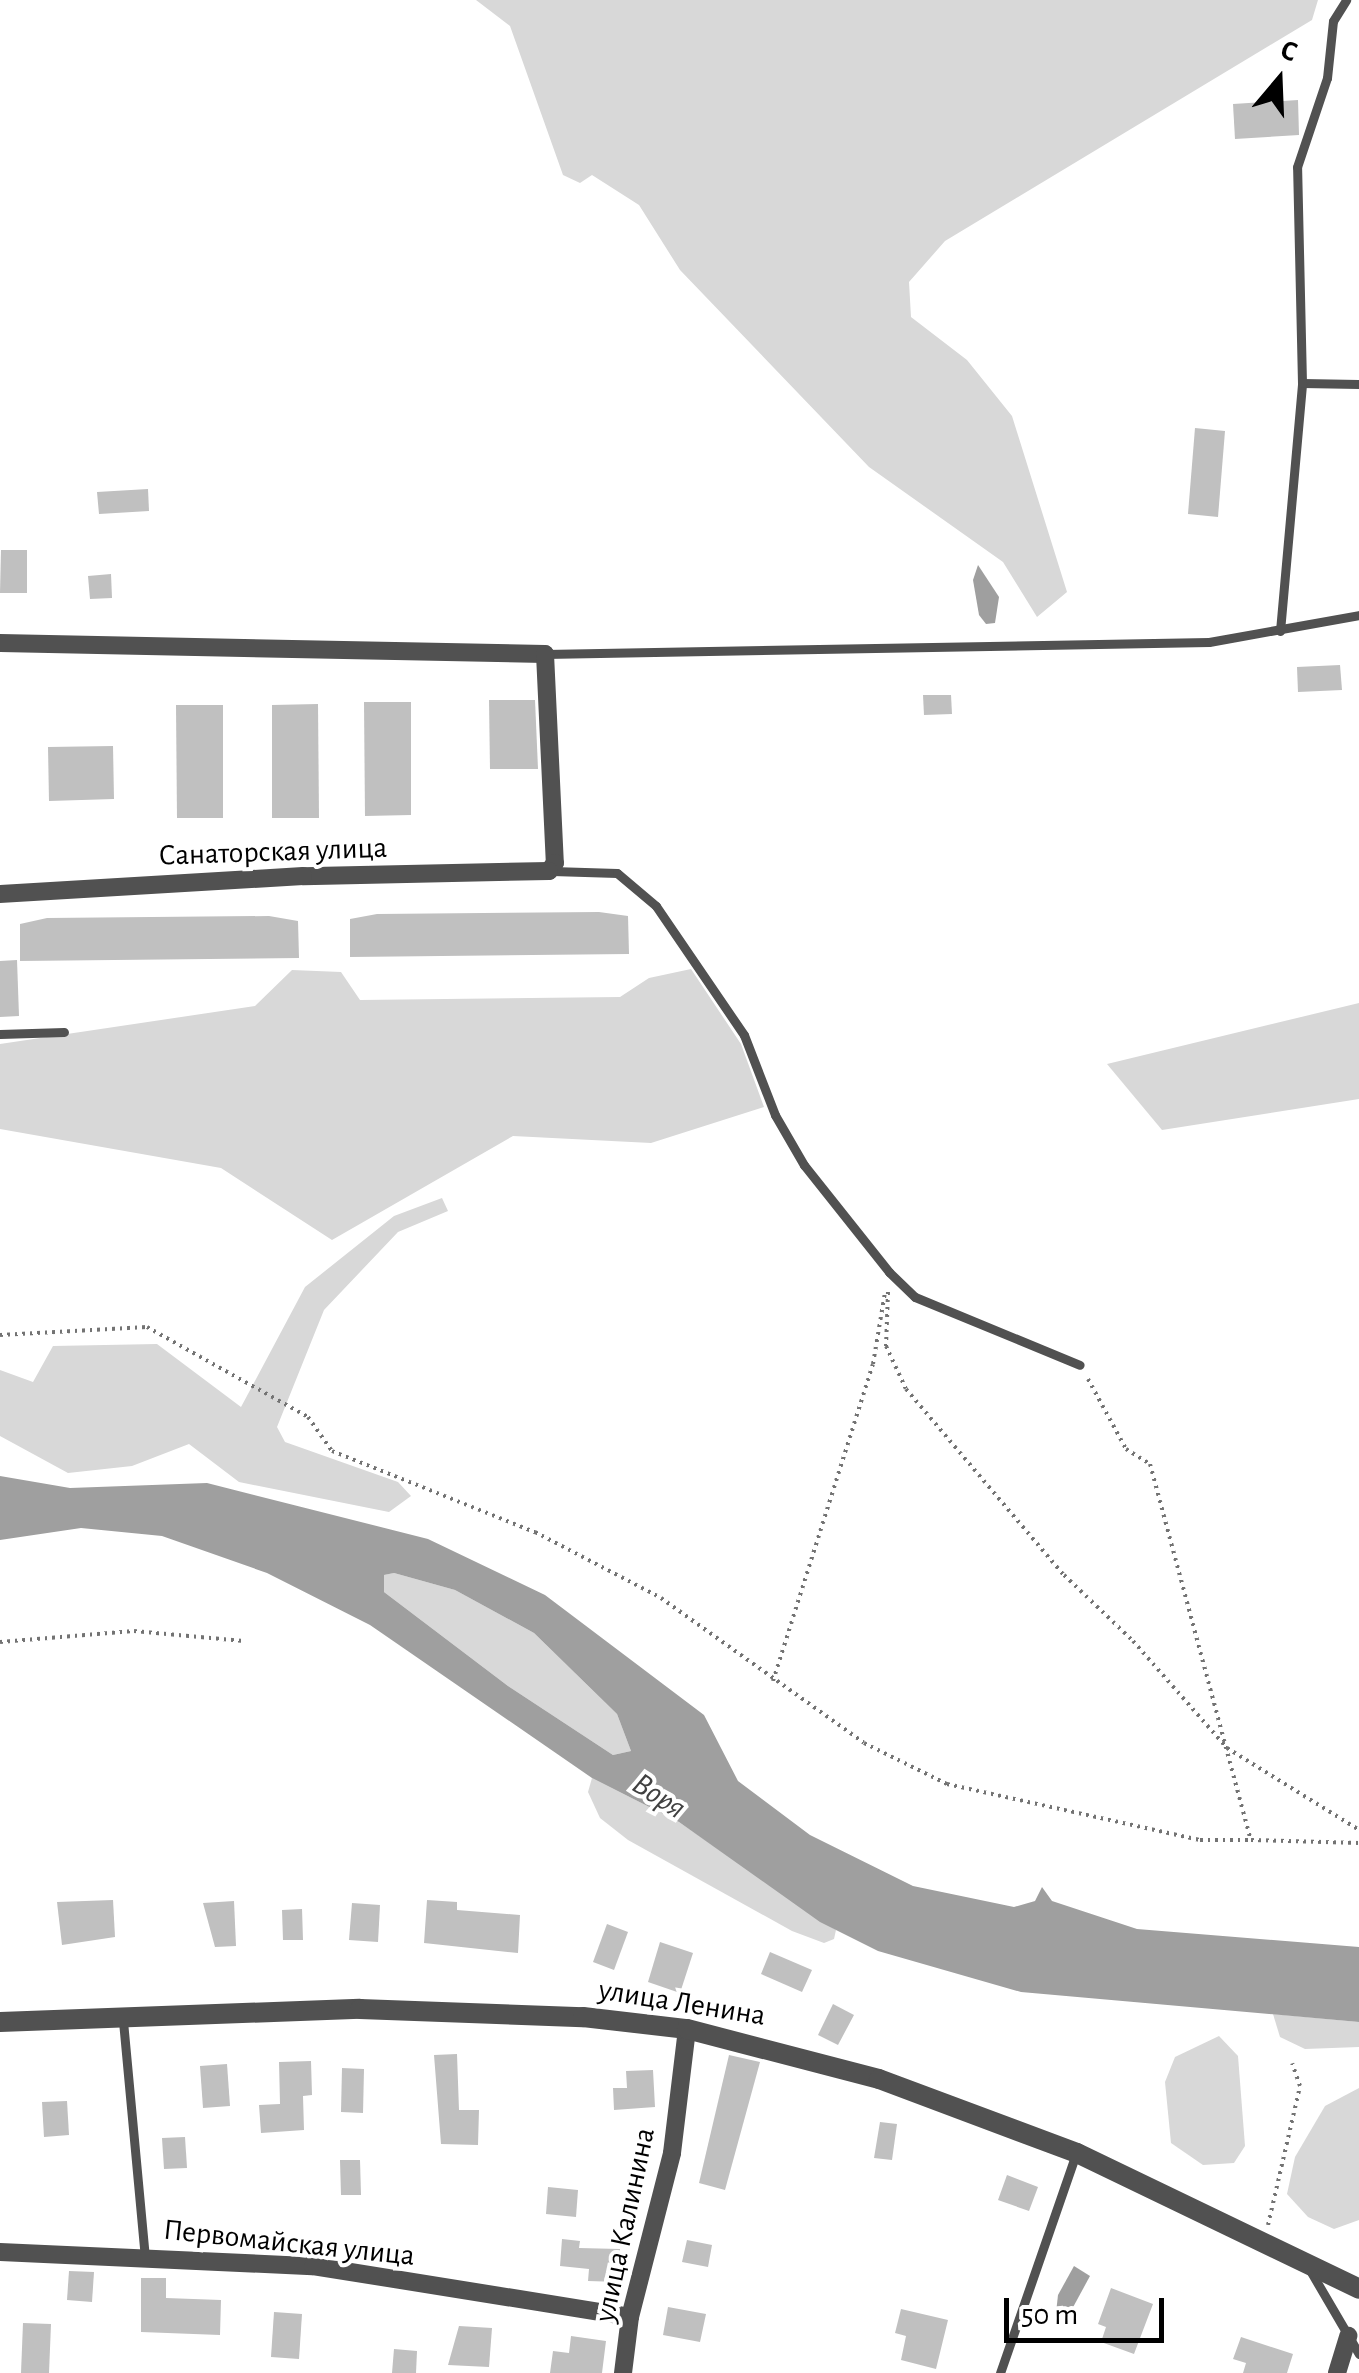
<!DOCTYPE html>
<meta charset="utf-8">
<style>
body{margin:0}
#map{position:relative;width:1359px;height:2373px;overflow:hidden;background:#fff;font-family:"Alegreya Sans",sans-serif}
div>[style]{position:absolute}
.green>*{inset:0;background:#d8d8d8}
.water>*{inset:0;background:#9f9f9f}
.building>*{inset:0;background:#c0c0c0}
.path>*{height:4px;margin-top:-2px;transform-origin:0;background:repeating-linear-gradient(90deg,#737373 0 2.5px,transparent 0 7.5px)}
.service>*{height:9px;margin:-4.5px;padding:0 4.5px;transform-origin:4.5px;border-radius:4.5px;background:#515151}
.minor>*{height:18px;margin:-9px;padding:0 9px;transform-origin:9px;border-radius:9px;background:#515151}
.tertiary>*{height:20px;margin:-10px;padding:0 10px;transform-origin:10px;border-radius:10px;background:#515151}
span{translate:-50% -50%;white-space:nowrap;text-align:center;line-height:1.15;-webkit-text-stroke:8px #fff;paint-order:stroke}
.street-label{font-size:30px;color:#000}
.water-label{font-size:32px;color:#404040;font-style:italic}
.north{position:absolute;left:1229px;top:30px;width:100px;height:100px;-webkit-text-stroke:8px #fff;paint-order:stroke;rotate:19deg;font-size:28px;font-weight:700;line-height:40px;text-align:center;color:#000}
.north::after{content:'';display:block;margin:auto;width:35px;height:45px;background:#000;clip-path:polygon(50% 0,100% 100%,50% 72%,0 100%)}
.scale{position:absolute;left:1004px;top:2298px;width:160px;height:45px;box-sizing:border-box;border:5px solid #000;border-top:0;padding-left:12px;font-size:30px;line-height:35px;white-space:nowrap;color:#000;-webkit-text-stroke:8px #fff;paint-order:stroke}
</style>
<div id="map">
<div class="green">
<div style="clip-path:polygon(476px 0,1318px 0,1312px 20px,945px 241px,909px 282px,911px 317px,967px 360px,1012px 416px,1067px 592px,1037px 617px,1003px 562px,869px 467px,680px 270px,639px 205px,592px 175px,580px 183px,563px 175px,510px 26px)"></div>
<div style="clip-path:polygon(691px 969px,741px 1044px,764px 1107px,651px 1143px,513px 1136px,332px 1240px,221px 1168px,0 1129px,0 1044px,255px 1006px,292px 970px,341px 972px,360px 1000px,620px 997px,649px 978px)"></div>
<div style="clip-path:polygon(1359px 1003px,1359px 1099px,1162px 1130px,1107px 1064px)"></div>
<div style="clip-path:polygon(442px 1198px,448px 1211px,398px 1232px,324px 1310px,277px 1427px,285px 1442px,398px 1482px,411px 1496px,389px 1512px,239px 1482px,189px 1444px,132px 1466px,68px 1473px,0 1436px,0 1370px,33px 1382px,53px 1346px,157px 1344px,241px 1407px,305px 1287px,394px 1216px)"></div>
<div style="clip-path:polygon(394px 1573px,455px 1590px,534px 1633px,617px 1714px,631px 1751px,613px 1755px,508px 1686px,384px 1592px,384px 1575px)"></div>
<div style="clip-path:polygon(592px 1778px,679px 1822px,836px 1930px,834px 1939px,824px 1943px,792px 1931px,628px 1840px,600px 1818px,588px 1792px)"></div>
<div style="clip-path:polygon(1273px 2014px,1359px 2022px,1359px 2047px,1305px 2049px,1280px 2037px)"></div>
<div style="clip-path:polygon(1219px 2036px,1238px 2056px,1245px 2146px,1234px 2163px,1203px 2165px,1171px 2143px,1165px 2082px,1175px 2057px)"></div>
<div style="clip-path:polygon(1359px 2088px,1359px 2220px,1334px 2229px,1308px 2217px,1287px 2194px,1295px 2157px,1325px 2106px)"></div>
</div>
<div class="water">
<div style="clip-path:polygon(978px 565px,999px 597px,995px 623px,986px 624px,979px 615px,973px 580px)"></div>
<div style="clip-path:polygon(evenodd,0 1476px,70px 1488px,207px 1483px,428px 1539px,545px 1595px,704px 1715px,738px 1781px,810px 1835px,913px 1886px,1014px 1907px,1035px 1901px,1042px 1887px,1052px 1901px,1137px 1929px,1359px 1947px,1359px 2022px,1021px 1992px,878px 1951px,820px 1922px,679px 1822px,592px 1778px,370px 1625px,267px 1573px,162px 1536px,81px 1528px,0 1540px,0 1476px,394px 1573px,455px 1590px,534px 1633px,617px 1714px,631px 1751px,613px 1755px,508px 1686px,384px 1592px,384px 1575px,394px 1573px)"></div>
<div style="clip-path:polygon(1074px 2266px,1090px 2276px,1065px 2322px,1056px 2313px,1058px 2295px)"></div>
</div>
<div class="building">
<div style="clip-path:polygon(1298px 100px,1299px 135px,1235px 139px,1233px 104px)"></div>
<div style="clip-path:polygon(1195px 428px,1225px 431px,1218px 517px,1188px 514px)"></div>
<div style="clip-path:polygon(148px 489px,149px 511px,99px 514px,97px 492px)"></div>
<div style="clip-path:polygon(1px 550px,27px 550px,27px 593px,0 593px)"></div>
<div style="clip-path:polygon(111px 574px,112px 598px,90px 599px,88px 576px)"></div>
<div style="clip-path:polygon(1340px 665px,1342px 690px,1298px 692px,1297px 667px)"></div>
<div style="clip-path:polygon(923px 695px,951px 695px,952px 714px,924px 715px)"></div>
<div style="clip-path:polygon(489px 700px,535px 700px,538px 769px,490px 769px)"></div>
<div style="clip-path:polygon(364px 702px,411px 702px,411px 815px,365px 816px)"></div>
<div style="clip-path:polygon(318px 704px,319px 818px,272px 818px,272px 705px)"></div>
<div style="clip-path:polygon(176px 705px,223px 705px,223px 818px,177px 818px)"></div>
<div style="clip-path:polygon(113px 746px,114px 799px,49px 801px,48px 747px)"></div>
<div style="clip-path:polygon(599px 912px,628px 916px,629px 954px,350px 957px,350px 919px,377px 914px)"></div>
<div style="clip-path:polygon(269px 916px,298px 921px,299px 958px,20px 961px,20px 924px,47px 918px)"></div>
<div style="clip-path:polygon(17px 960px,19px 1016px,0 1017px,0 961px)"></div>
<div style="clip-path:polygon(113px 1900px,115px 1937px,62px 1945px,57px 1902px)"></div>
<div style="clip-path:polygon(427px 1900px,457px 1902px,457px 1910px,520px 1915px,518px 1953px,424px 1943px)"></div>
<div style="clip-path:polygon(234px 1901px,236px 1946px,215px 1947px,203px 1903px)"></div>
<div style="clip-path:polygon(352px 1903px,380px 1905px,378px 1942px,349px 1940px)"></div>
<div style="clip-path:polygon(302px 1909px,303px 1940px,283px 1940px,282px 1910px)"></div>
<div style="clip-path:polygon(607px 1924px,628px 1932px,614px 1970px,593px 1962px)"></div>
<div style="clip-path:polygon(660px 1942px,693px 1953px,680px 1993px,648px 1982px)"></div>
<div style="clip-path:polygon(770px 1952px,812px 1970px,802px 1992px,761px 1974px)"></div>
<div style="clip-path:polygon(833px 2004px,854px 2015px,838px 2045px,818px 2035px)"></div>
<div style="clip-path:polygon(457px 2054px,459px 2110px,479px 2110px,478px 2145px,441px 2144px,434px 2055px)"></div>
<div style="clip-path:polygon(729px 2055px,760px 2062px,725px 2190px,699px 2183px)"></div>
<div style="clip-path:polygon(311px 2061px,312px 2095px,303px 2096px,304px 2130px,261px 2133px,259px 2105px,280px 2104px,279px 2062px)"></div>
<div style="clip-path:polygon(227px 2064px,230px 2106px,203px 2108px,200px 2066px)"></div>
<div style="clip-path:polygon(342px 2068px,364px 2069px,363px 2113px,341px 2112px)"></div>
<div style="clip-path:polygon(653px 2070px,655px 2107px,614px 2110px,613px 2088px,627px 2088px,626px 2071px)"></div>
<div style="clip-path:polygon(67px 2101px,69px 2135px,44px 2137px,42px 2102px)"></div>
<div style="clip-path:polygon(880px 2122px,897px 2124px,892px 2160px,874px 2158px)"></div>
<div style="clip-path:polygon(185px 2137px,187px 2168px,164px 2169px,162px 2138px)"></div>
<div style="clip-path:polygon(340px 2160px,360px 2160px,361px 2195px,341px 2195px)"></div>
<div style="clip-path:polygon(1007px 2175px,1038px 2187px,1029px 2211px,998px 2200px)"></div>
<div style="clip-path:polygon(548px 2187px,578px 2190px,576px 2217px,546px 2214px)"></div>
<div style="clip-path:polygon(562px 2239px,580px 2241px,579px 2248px,620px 2249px,619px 2282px,588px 2281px,589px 2269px,560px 2266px)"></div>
<div style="clip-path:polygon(687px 2240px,712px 2245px,708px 2267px,682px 2262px)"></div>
<div style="clip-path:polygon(69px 2271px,94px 2272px,92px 2302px,67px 2300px)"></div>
<div style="clip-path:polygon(141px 2278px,166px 2278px,166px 2298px,221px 2300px,220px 2335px,141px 2332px)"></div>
<div style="clip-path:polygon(1111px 2288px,1153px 2304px,1134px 2354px,1101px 2342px,1106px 2327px,1098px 2324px)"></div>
<div style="clip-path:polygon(668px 2307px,706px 2314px,700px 2342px,663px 2335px)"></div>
<div style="clip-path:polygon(901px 2309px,948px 2320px,936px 2369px,901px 2360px,906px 2336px,895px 2333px)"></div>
<div style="clip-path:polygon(274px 2312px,302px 2314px,299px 2359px,271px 2357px)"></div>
<div style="clip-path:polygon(23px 2323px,51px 2324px,49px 2373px,21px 2373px)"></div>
<div style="clip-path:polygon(459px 2326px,492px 2328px,489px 2367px,448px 2365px)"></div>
<div style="clip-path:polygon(571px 2336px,606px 2341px,602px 2373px,550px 2373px,553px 2351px,569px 2353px)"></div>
<div style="clip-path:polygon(1241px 2337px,1293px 2354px,1287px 2373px,1243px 2373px,1246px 2363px,1233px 2359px)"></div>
<div style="clip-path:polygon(394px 2349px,417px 2351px,416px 2373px,392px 2373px)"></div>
</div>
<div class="path">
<div style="left:888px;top:1292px;width:54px;rotate:92.1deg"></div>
<div style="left:886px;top:1346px;width:47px;rotate:65.1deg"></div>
<div style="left:906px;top:1389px;width:244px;rotate:49.7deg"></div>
<div style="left:1064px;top:1575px;width:95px;rotate:43.7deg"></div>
<div style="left:1133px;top:1641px;width:142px;rotate:48.7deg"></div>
<div style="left:1227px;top:1748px;width:155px;rotate:31.8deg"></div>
<div style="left:0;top:1335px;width:147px;rotate:-3.1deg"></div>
<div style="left:147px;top:1327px;width:184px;rotate:29.2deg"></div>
<div style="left:308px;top:1417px;width:42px;rotate:54.8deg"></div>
<div style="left:332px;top:1451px;width:219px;rotate:21.8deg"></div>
<div style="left:535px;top:1532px;width:142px;rotate:27.6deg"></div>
<div style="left:661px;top:1598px;width:249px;rotate:35.5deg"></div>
<div style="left:864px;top:1743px;width:93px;rotate:26.3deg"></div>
<div style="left:947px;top:1784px;width:259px;rotate:12.5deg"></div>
<div style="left:1200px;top:1840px;width:51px"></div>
<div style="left:1088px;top:1379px;width:80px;rotate:61.5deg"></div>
<div style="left:1126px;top:1449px;width:28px;rotate:32deg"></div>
<div style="left:1150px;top:1464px;width:389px;rotate:75deg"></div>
<div style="left:1251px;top:1840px;width:108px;rotate:1.6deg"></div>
<div style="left:0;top:1642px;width:134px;rotate:-4.7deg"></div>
<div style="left:134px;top:1631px;width:110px;rotate:5.2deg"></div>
<div style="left:773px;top:1681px;width:332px;rotate:-72.5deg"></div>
<div style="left:873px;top:1364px;width:73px;rotate:-80.5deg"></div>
<div style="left:1268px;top:2225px;width:143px;rotate:-77deg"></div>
<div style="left:1300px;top:2086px;width:24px;rotate:-109deg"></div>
</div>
<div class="service">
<div style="left:1302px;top:383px;width:57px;rotate:1deg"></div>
<div style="left:1280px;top:631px;width:249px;rotate:-84.9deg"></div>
<div style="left:1302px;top:383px;width:216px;rotate:-91.3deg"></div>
<div style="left:1297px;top:167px;width:94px;rotate:-71.4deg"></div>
<div style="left:1327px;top:78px;width:57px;rotate:-84deg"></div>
<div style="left:1333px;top:21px;width:25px;rotate:-58deg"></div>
<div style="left:545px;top:654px;width:664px;rotate:-1.04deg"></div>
<div style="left:1209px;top:642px;width:152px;rotate:-10.2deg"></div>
<div style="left:552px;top:871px;width:65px;rotate:1.8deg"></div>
<div style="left:617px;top:873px;width:51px;rotate:40.2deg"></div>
<div style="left:656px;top:906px;width:156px;rotate:55.7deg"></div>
<div style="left:744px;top:1035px;width:86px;rotate:68.8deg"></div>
<div style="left:775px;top:1115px;width:58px;rotate:59.9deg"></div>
<div style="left:804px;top:1165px;width:137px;rotate:51.5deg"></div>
<div style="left:889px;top:1272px;width:36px;rotate:44deg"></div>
<div style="left:915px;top:1297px;width:178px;rotate:22.4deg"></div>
<div style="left:0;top:1034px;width:64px;rotate:-1.8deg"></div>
<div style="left:123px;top:2021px;width:236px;rotate:84.7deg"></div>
<div style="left:1311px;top:2272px;width:95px;rotate:59.7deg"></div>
<div style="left:1000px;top:2373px;width:232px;rotate:-70.9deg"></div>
</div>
<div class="minor">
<div style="left:0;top:643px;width:545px;rotate:1.16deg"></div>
<div style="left:545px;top:654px;width:209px;rotate:87.3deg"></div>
<div style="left:555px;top:863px;width:10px;rotate:127deg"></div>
<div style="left:549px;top:871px;width:246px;rotate:178.8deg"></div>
<div style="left:303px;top:876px;width:304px;rotate:176.6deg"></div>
<div style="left:0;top:2252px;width:313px;rotate:2.6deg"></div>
<div style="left:313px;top:2266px;width:321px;rotate:9.1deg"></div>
<div style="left:623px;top:2373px;width:56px;rotate:-82.9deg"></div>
<div style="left:630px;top:2317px;width:169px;rotate:-75.6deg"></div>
<div style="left:672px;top:2153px;width:125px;rotate:-83.1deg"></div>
<div style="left:1337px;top:2373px;width:39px;rotate:-73deg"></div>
</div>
<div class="tertiary">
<div style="left:0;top:2022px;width:360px;rotate:-2.1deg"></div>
<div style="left:360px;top:2009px;width:223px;rotate:2.1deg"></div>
<div style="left:583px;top:2017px;width:105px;rotate:6.6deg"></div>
<div style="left:687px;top:2029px;width:198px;rotate:14.6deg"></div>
<div style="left:879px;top:2079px;width:211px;rotate:20.5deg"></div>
<div style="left:1077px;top:2153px;width:313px;rotate:25.7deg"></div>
</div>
<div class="street-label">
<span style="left:273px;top:852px;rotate:-2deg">Санаторская улица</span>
<span style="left:682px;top:2003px;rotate:9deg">улица Ленина</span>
<span style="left:625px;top:2225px;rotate:-78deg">улица Калинина</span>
<span style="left:289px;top:2243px;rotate:6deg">Первомайская улица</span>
</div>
<div class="water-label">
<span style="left:659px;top:1796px;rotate:33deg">Воря</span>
</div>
<div class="north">С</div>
<div class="scale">50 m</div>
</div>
